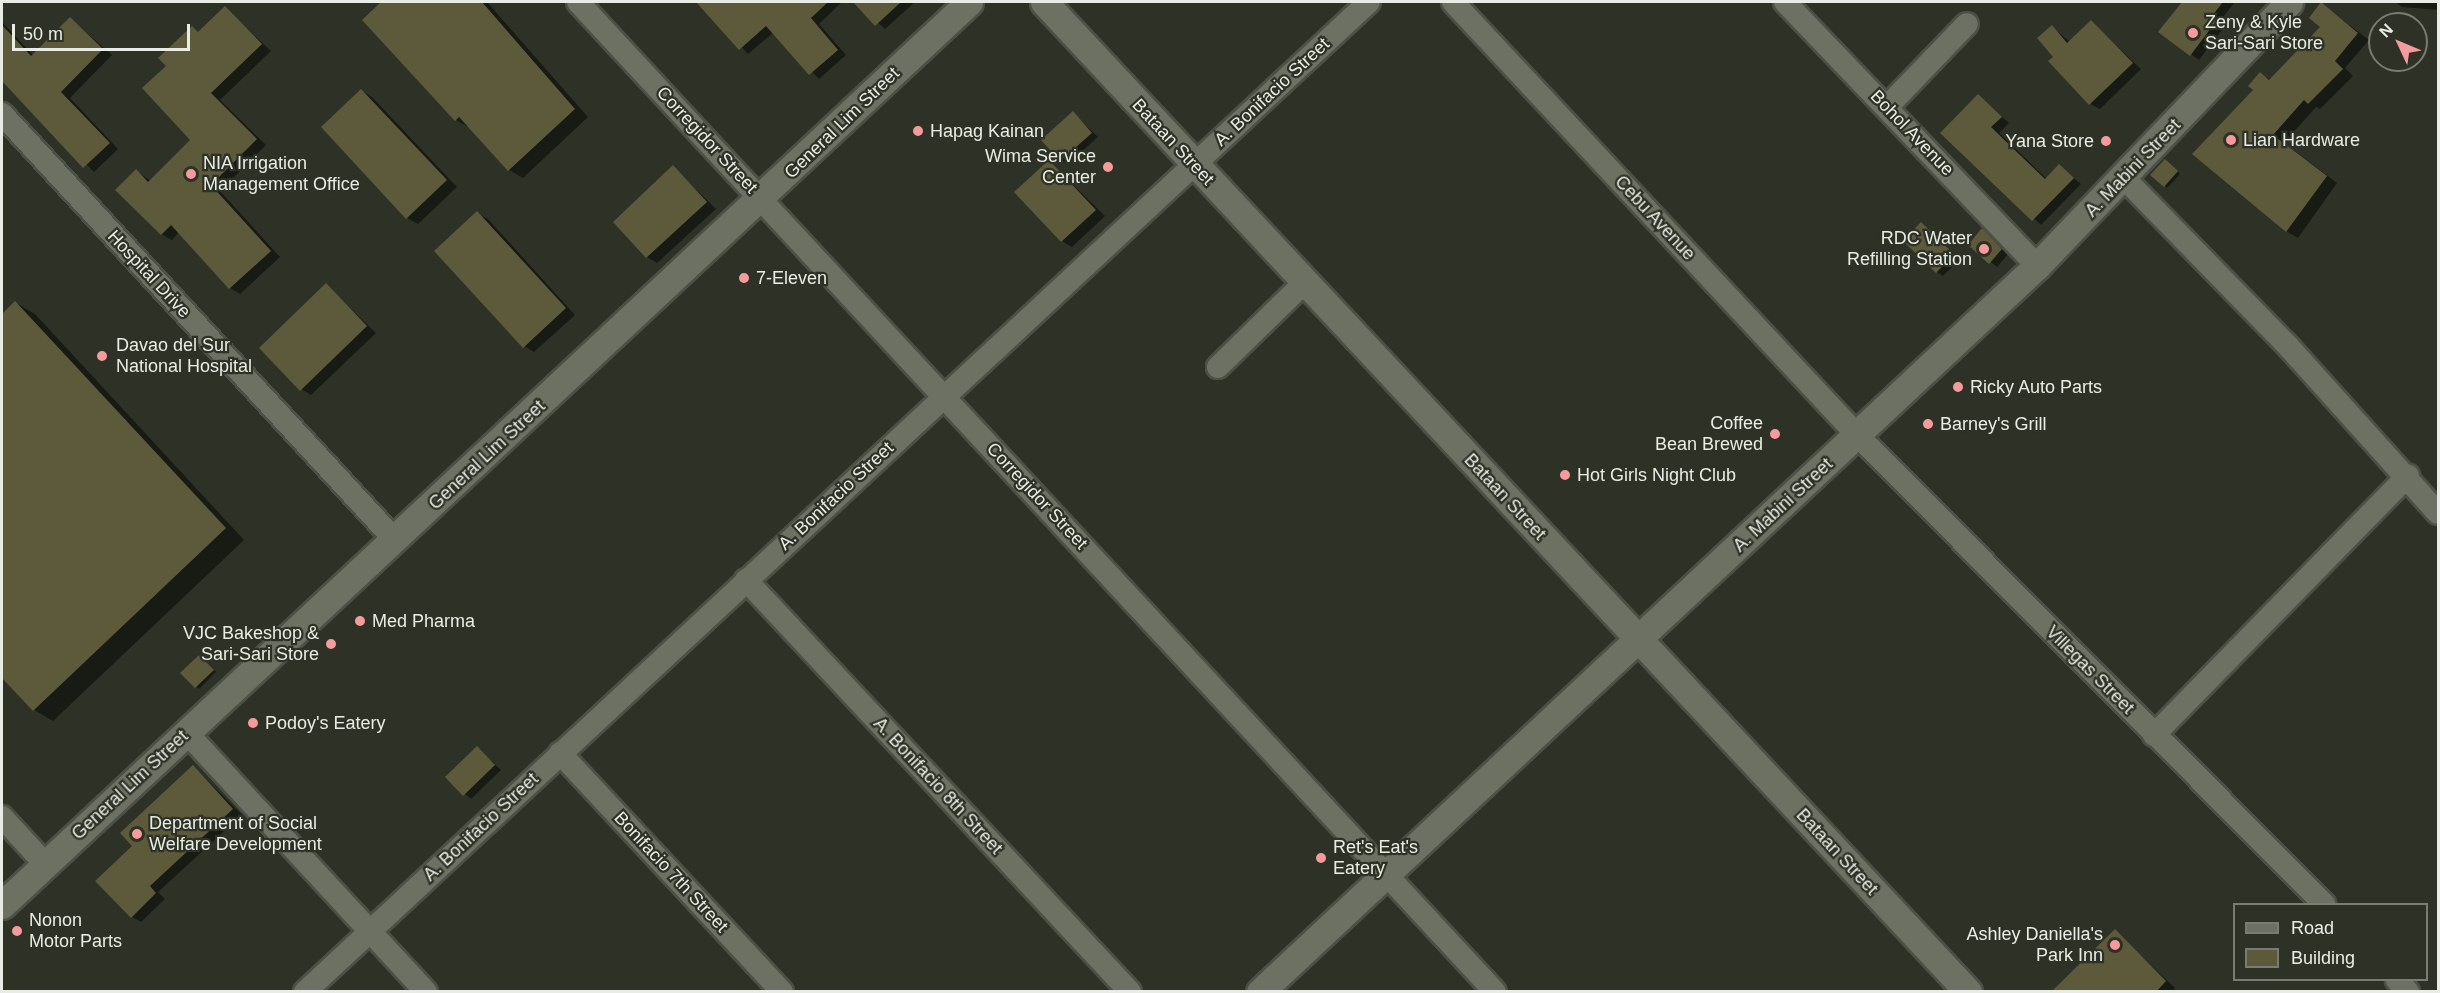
<!DOCTYPE html>
<style>
body{margin:0}
#map{position:relative;width:2440px;height:993px;overflow:hidden;background:#2e3226;font-family:Arial,sans-serif}
div>[style]{position:absolute}
.shadow>*{inset:0;background:#0007}
.building>*{inset:0;background:#5d5a3c}
.roads{filter:drop-shadow(2px 0 #4d5046) drop-shadow(-2px 0 #4d5046) drop-shadow(0 2px #4d5046) drop-shadow(0 -2px #4d5046)}
.minor>*{height:22px;margin:-11px;padding:0 11px;transform-origin:11px;border-radius:11px;background:#6c7163}
.tertiary>*{height:27px;margin:-13.5px;padding:0 13.5px;transform-origin:13.5px;border-radius:13.5px;background:#6c7163}
.dots>*{width:16px;height:16px;translate:-50% -50%;box-sizing:border-box;border:3px solid #2e3226;border-radius:50%}
span{translate:-50% -50%;white-space:nowrap;text-align:center;line-height:1.15;-webkit-text-stroke:4.5px #2e3226;paint-order:stroke}
.poi-label{font-size:18px;color:#e9ece4}
.left{translate:0 -50%;text-align:left}
.right{translate:-100% -50%;text-align:right}
.street-label{font-size:18px;color:#e9ece4}
.frame{position:absolute;inset:0;border:3px solid #e9ece4;pointer-events:none}
.legend{position:absolute;left:2233px;top:903px;width:195px;height:78px;box-sizing:border-box;background:#2e3226;border:2px solid #797c72;margin:0;padding:8px 10px;list-style:none;font-size:18px;color:#e9ece4}
.legend li{display:flex;align-items:center;gap:12px;height:30px}
.legend b{width:30px;border:2px solid #797c72}
.north{position:absolute;left:2368px;top:12px;width:60px;height:60px;box-sizing:border-box;background:#2e3226;border:2px solid #797c72;border-radius:50%;rotate:314deg;font-size:16px;font-weight:700;line-height:24px;text-align:center;color:#e9ece4}
.north::after{content:'';display:block;margin:auto;width:21px;height:27px;background:#f59b9d;clip-path:polygon(50% 0,100% 100%,50% 72%,0 100%)}
.scale{position:absolute;left:12px;top:24px;width:178px;height:27px;box-sizing:border-box;border:3px solid #e9ece4;border-top:0;padding-left:8px;font-size:18px;line-height:21px;white-space:nowrap;color:#e9ece4;-webkit-text-stroke:4px #2e3226;paint-order:stroke}
</style>
<div id="map">
<div class="shadow">
<div style="clip-path:polygon(384px 2px,487px 2px,588px 117px,523px 178px,509px 170px,470px 128px,456px 120px,364px 20px)"></div>
<div style="clip-path:polygon(698px 2px,788px 2px,793px 7px,799px 2px,842px 2px,819px 24px,846px 55px,819px 79px,774px 32px,748px 54px)"></div>
<div style="clip-path:polygon(855px 2px,915px 2px,885px 29px)"></div>
<div style="clip-path:polygon(2184px 2px,2235px 2px,2219px 22px,2225px 26px,2199px 60px,2160px 32px)"></div>
<div style="clip-path:polygon(2395px 2px,2438px 2px,2438px 10px,2402px 7px)"></div>
<div style="clip-path:polygon(2322px 4px,2369px 40px,2345px 68px,2353px 76px,2320px 109px,2316px 107px,2284px 143px,2337px 183px,2298px 238px,2286px 231px,2255px 90px,2260px 74px,2271px 80px,2323px 27px)"></div>
<div style="clip-path:polygon(225px 8px,271px 51px,220px 100px,266px 145px,220px 191px,280px 257px,240px 294px,230px 288px,179px 232px,172px 240px,161px 234px,136px 171px,151px 181px,193px 140px,168px 66px,192px 28px,200px 33px)"></div>
<div style="clip-path:polygon(70px 18px,112px 55px,70px 98px,118px 149px,94px 172px,2px 79px,2px 22px,34px 56px)"></div>
<div style="clip-path:polygon(2091px 22px,2141px 69px,2100px 109px,2090px 104px,2055px 57px,2052px 27px,2070px 42px)"></div>
<div style="clip-path:polygon(362px 91px,372px 97px,457px 187px,418px 224px,407px 218px,323px 127px)"></div>
<div style="clip-path:polygon(1978px 96px,2009px 123px,1999px 133px,2047px 179px,2059px 166px,2081px 184px,2041px 225px,1942px 133px)"></div>
<div style="clip-path:polygon(1073px 113px,1098px 137px,1068px 164px,1061px 160px)"></div>
<div style="clip-path:polygon(1049px 161px,1105px 216px,1072px 247px,1062px 241px)"></div>
<div style="clip-path:polygon(2168px 163px,2180px 174px,2167px 188px,2165px 186px)"></div>
<div style="clip-path:polygon(673px 167px,716px 209px,657px 263px,647px 257px)"></div>
<div style="clip-path:polygon(477px 213px,488px 219px,575px 315px,534px 352px,524px 346px)"></div>
<div style="clip-path:polygon(1922px 224px,1960px 259px,1943px 276px,1937px 272px)"></div>
<div style="clip-path:polygon(1983px 230px,2008px 254px,1997px 267px,1970px 245px)"></div>
<div style="clip-path:polygon(326px 285px,376px 333px,311px 395px,301px 389px)"></div>
<div style="clip-path:polygon(16px 303px,35px 314px,244px 540px,53px 721px,34px 710px,2px 676px,2px 316px)"></div>
<div style="clip-path:polygon(200px 657px,216px 672px,199px 689px,182px 673px)"></div>
<div style="clip-path:polygon(477px 748px,501px 770px,471px 799px,447px 777px)"></div>
<div style="clip-path:polygon(194px 767px,242px 815px,158px 892px,165px 899px,141px 922px,132px 917px,134px 846px)"></div>
<div style="clip-path:polygon(2115px 931px,2175px 988px,2172px 992px,2053px 992px)"></div>
</div>
<div class="building">
<div style="clip-path:polygon(381px 2px,482px 2px,575px 109px,508px 171px,459px 117px,455px 121px,362px 20px)"></div>
<div style="clip-path:polygon(696px 2px,828px 2px,811px 18px,838px 50px,809px 75px,766px 26px,739px 50px)"></div>
<div style="clip-path:polygon(853px 2px,901px 2px,875px 26px)"></div>
<div style="clip-path:polygon(2182px 2px,2223px 2px,2212px 16px,2217px 20px,2190px 56px,2158px 32px)"></div>
<div style="clip-path:polygon(2321px 2px,2358px 33px,2335px 61px,2343px 69px,2308px 104px,2304px 100px,2273px 135px,2327px 176px,2286px 232px,2192px 154px,2253px 90px,2248px 86px,2260px 72px,2269px 80px,2320px 27px,2309px 18px)"></div>
<div style="clip-path:polygon(225px 6px,262px 44px,211px 93px,257px 139px,211px 185px,271px 251px,229px 289px,171px 225px,161px 235px,115px 190px,136px 169px,148px 182px,190px 140px,142px 88px,166px 66px,158px 58px,192px 26px,198px 32px)"></div>
<div style="clip-path:polygon(70px 17px,103px 49px,61px 92px,110px 143px,83px 168px,2px 81px,2px 25px,31px 56px)"></div>
<div style="clip-path:polygon(2091px 20px,2133px 63px,2089px 105px,2048px 61px,2053px 57px,2037px 38px,2052px 25px,2067px 43px)"></div>
<div style="clip-path:polygon(361px 89px,447px 180px,406px 219px,321px 127px)"></div>
<div style="clip-path:polygon(1978px 94px,2002px 117px,1991px 127px,2045px 179px,2059px 164px,2074px 178px,2032px 221px,1940px 133px)"></div>
<div style="clip-path:polygon(1073px 111px,1092px 133px,1060px 161px,1041px 140px)"></div>
<div style="clip-path:polygon(2165px 159px,2178px 171px,2164px 187px,2150px 175px)"></div>
<div style="clip-path:polygon(1049px 160px,1096px 210px,1061px 242px,1014px 192px)"></div>
<div style="clip-path:polygon(673px 165px,707px 202px,646px 258px,613px 222px)"></div>
<div style="clip-path:polygon(477px 211px,566px 308px,523px 348px,434px 251px)"></div>
<div style="clip-path:polygon(1921px 222px,1954px 254px,1936px 273px,1903px 241px)"></div>
<div style="clip-path:polygon(1982px 228px,2002px 249px,1989px 264px,1968px 245px)"></div>
<div style="clip-path:polygon(326px 283px,367px 326px,300px 391px,259px 348px)"></div>
<div style="clip-path:polygon(15px 301px,226px 528px,33px 711px,2px 678px,2px 314px)"></div>
<div style="clip-path:polygon(199px 655px,214px 670px,195px 688px,180px 673px)"></div>
<div style="clip-path:polygon(477px 746px,495px 765px,463px 796px,445px 777px)"></div>
<div style="clip-path:polygon(193px 765px,233px 809px,150px 886px,156px 893px,131px 918px,95px 881px,132px 846px,120px 833px)"></div>
<div style="clip-path:polygon(2115px 929px,2166px 981px,2156px 992px,2051px 992px)"></div>
</div>
<div class="roads">
<div class="minor">
<div style="left:578px;top:2px;width:1349px;rotate:47.19deg"></div>
<div style="left:1453px;top:2px;width:592px;rotate:46.98deg"></div>
<div style="left:1857px;top:435px;width:662px;rotate:45.12deg"></div>
<div style="left:1785px;top:2px;width:365px;rotate:46.3deg"></div>
<div style="left:1887px;top:107px;width:115px;rotate:-46.1deg"></div>
<div style="left:2px;top:114px;width:580px;rotate:47.31deg"></div>
<div style="left:2124px;top:178px;width:235px;rotate:45.7deg"></div>
<div style="left:2288px;top:346px;width:224px;rotate:48.1deg"></div>
<div style="left:1218px;top:367px;width:120px;rotate:-44.3deg"></div>
<div style="left:746px;top:580px;width:563px;rotate:47.01deg"></div>
<div style="left:187px;top:733px;width:352px;rotate:47.3deg"></div>
<div style="left:2154px;top:735px;width:363px;rotate:-45.6deg"></div>
<div style="left:560px;top:753px;width:326px;rotate:47.1deg"></div>
<div style="left:2px;top:817px;width:64px;rotate:47.5deg"></div>
<div style="left:2397px;top:980px;width:16px;rotate:47deg"></div>
<div style="left:305px;top:992px;width:1453px;rotate:-42.94deg"></div>
</div>
<div class="tertiary">
<div style="left:1044px;top:2px;width:1354px;rotate:46.97deg"></div>
<div style="left:2px;top:905px;width:1323px;rotate:-43.04deg"></div>
<div style="left:1260px;top:992px;width:1063px;rotate:-43.06deg"></div>
<div style="left:2037px;top:266px;width:365px;rotate:-46.3deg"></div>
</div>
</div>
<div class="dots">
<div style="left:2193px;top:33px;background:#f59b9d"></div>
<div style="left:918px;top:131px;background:#f59b9d"></div>
<div style="left:2231px;top:140px;background:#f59b9d"></div>
<div style="left:2106px;top:141px;background:#f59b9d"></div>
<div style="left:1108px;top:167px;background:#f59b9d"></div>
<div style="left:191px;top:174px;background:#f59b9d"></div>
<div style="left:1984px;top:249px;background:#f59b9d"></div>
<div style="left:744px;top:278px;background:#f59b9d"></div>
<div style="left:102px;top:356px;background:#f59b9d"></div>
<div style="left:1958px;top:387px;background:#f59b9d"></div>
<div style="left:1928px;top:424px;background:#f59b9d"></div>
<div style="left:1775px;top:434px;background:#f59b9d"></div>
<div style="left:1565px;top:475px;background:#f59b9d"></div>
<div style="left:360px;top:621px;background:#f59b9d"></div>
<div style="left:331px;top:644px;background:#f59b9d"></div>
<div style="left:253px;top:723px;background:#f59b9d"></div>
<div style="left:137px;top:834px;background:#f59b9d"></div>
<div style="left:1321px;top:858px;background:#f59b9d"></div>
<div style="left:17px;top:931px;background:#f59b9d"></div>
<div style="left:2115px;top:945px;background:#f59b9d"></div>
</div>
<div class="poi-label">
<span class="left" style="left:2205px;top:33px">Zeny &amp; Kyle<br>Sari-Sari Store</span>
<span class="left" style="left:930px;top:131px">Hapag Kainan</span>
<span class="left" style="left:2243px;top:140px">Lian Hardware</span>
<span class="right" style="left:2094px;top:141px">Yana Store</span>
<span class="right" style="left:1096px;top:167px">Wima Service<br>Center</span>
<span class="left" style="left:203px;top:174px">NIA Irrigation<br>Management Office</span>
<span class="right" style="left:1972px;top:249px">RDC Water<br>Refilling Station</span>
<span class="left" style="left:756px;top:278px">7-Eleven</span>
<span class="left" style="left:116px;top:356px">Davao del Sur<br>National Hospital</span>
<span class="left" style="left:1970px;top:387px">Ricky Auto Parts</span>
<span class="right" style="left:1763px;top:434px">Coffee<br>Bean Brewed</span>
<span class="left" style="left:1940px;top:424px">Barney's Grill</span>
<span class="left" style="left:1577px;top:475px">Hot Girls Night Club</span>
<span class="left" style="left:372px;top:621px">Med Pharma</span>
<span class="right" style="left:319px;top:644px">VJC Bakeshop &amp;<br>Sari-Sari Store</span>
<span class="left" style="left:265px;top:723px">Podoy's Eatery</span>
<span class="left" style="left:149px;top:834px">Department of Social<br>Welfare Development</span>
<span class="left" style="left:1333px;top:858px">Ret's Eat's<br>Eatery</span>
<span class="left" style="left:29px;top:931px">Nonon<br>Motor Parts</span>
<span class="right" style="left:2103px;top:945px">Ashley Daniella's<br>Park Inn</span>
</div>
<div class="street-label">
<span style="left:1272px;top:92px;rotate:-43deg">A. Bonifacio Street</span>
<span style="left:842px;top:123px;rotate:-44deg">General Lim Street</span>
<span style="left:1912px;top:133px;rotate:46deg">Bohol Avenue</span>
<span style="left:707px;top:140px;rotate:47deg">Corregidor Street</span>
<span style="left:1173px;top:142px;rotate:47deg">Bataan Street</span>
<span style="left:2133px;top:168px;rotate:-46deg">A. Mabini Street</span>
<span style="left:1655px;top:218px;rotate:47deg">Cebu Avenue</span>
<span style="left:149px;top:274px;rotate:47deg">Hospital Drive</span>
<span style="left:487px;top:455px;rotate:-43deg">General Lim Street</span>
<span style="left:836px;top:496px;rotate:-43deg">A. Bonifacio Street</span>
<span style="left:1037px;top:496px;rotate:47deg">Corregidor Street</span>
<span style="left:1505px;top:497px;rotate:47deg">Bataan Street</span>
<span style="left:1783px;top:505px;rotate:-43deg">A. Mabini Street</span>
<span style="left:2090px;top:670px;rotate:45deg">Villegas Street</span>
<span style="left:130px;top:785px;rotate:-43deg">General Lim Street</span>
<span style="left:938px;top:786px;rotate:47deg">A. Bonifacio 8th Street</span>
<span style="left:481px;top:827px;rotate:-43deg">A. Bonifacio Street</span>
<span style="left:1837px;top:852px;rotate:47deg">Bataan Street</span>
<span style="left:671px;top:872px;rotate:47deg">Bonifacio 7th Street</span>
</div>
<div class="frame"></div>
<ul class="legend">
<li><b style="height:8px;background:#6c7163"></b>Road</li>
<li><b style="height:16px;background:#5d5a3c"></b>Building</li>
</ul>
<div class="north">N</div>
<div class="scale">50 m</div>
</div>
